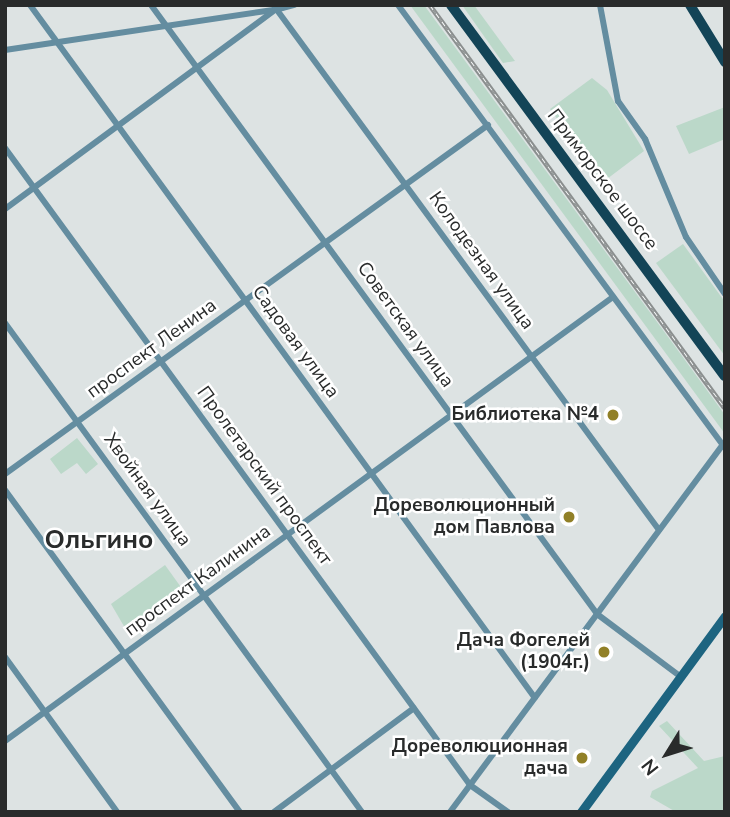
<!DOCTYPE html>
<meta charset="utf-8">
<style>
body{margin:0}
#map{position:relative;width:730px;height:817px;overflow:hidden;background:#dde3e3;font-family:"Nunito Sans",sans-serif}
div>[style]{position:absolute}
.green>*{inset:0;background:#bbd8c9}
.street>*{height:6px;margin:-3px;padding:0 3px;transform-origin:3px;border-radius:3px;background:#648da0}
.secondary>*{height:9px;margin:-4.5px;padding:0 4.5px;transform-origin:4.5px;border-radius:4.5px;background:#1d6480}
.primary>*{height:10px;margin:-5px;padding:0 5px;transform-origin:5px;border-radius:5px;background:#134457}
.rail>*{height:4.5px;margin-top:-2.25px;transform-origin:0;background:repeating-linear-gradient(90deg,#fff 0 5px,#8b8f8f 0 10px);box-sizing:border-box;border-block:2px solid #8b8f8f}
.dots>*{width:19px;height:19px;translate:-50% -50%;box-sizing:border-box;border:4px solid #fff;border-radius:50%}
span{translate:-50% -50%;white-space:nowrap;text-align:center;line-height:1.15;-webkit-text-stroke:5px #fff;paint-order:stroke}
.street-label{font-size:19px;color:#292b2b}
.poi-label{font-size:19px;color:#292b2b;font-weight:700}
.right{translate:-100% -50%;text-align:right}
.district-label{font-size:26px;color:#292b2b;font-weight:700}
.frame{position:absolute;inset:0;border:7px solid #292b2b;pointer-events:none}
.north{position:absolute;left:632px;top:719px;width:70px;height:70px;-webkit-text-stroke:5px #fff;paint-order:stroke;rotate:232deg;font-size:19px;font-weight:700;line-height:28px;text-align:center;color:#292b2b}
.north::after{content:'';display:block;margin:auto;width:24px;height:32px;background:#292b2b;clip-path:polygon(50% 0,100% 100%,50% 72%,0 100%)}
</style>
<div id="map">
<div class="green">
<div style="clip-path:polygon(410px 5px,424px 5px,674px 345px,725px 415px,725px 434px)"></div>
<div style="clip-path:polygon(462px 5px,474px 5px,515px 61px,503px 63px)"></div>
<div style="clip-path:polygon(592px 78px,607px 90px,644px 151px,603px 182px,550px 109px)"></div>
<div style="clip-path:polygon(725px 107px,725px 139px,689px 154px,676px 126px)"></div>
<div style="clip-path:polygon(683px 244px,725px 302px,725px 356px,656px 263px)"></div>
<div style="clip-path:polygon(77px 438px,98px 464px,86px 474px,77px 463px,61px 474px,50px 459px)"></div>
<div style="clip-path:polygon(165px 565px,183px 590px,131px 630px,125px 628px,111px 604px)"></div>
<div style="clip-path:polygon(667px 721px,704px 761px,725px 756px,725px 812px,676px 812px,650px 797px,652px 791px,698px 768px,659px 726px)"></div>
</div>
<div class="street">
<div style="left:30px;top:5px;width:857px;rotate:53.92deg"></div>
<div style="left:151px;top:5px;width:755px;rotate:53.78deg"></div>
<div style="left:597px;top:614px;width:104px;rotate:36.8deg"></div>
<div style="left:398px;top:5px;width:551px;rotate:53.57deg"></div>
<div style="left:600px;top:5px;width:98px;rotate:79.4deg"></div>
<div style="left:618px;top:101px;width:47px;rotate:54.6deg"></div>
<div style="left:645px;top:139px;width:106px;rotate:67.3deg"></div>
<div style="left:686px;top:237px;width:69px;rotate:55.6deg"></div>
<div style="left:277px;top:10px;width:645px;rotate:53.7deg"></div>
<div style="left:5px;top:50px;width:271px;rotate:-8.5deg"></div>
<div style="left:5px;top:148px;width:789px;rotate:53.87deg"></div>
<div style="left:470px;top:785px;width:47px;rotate:35.4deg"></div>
<div style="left:5px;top:209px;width:335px;rotate:-36.4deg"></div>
<div style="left:275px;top:10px;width:20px;rotate:-15deg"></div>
<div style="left:5px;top:323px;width:605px;rotate:53.87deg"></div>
<div style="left:5px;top:474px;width:596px;rotate:-35.85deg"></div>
<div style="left:5px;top:490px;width:399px;rotate:53.9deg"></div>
<div style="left:5px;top:657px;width:191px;rotate:54.1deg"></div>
<div style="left:5px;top:741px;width:753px;rotate:-36.14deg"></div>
<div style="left:274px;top:812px;width:174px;rotate:-36.6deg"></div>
<div style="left:450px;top:812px;width:457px;rotate:-53.4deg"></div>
</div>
<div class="secondary">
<div style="left:581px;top:812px;width:243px;rotate:-53.7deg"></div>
</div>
<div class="primary">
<div style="left:451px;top:5px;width:461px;rotate:53.6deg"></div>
<div style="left:690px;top:5px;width:67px;rotate:58.4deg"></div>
</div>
<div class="rail">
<div style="left:430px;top:5px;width:499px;rotate:53.8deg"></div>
</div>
<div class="dots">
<div style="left:613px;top:415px;background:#918027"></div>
<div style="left:569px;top:517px;background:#918027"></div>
<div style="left:604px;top:652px;background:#918027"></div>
<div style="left:582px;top:758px;background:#918027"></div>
</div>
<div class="street-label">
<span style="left:602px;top:180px;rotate:53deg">Приморское шоссе</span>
<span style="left:481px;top:261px;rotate:54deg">Колодезная улица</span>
<span style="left:405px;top:325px;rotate:54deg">Советская улица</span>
<span style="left:295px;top:342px;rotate:54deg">Садовая улица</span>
<span style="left:152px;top:349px;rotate:-36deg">проспект Ленина</span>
<span style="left:264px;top:476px;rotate:54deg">Пролетарский проспект</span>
<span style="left:147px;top:490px;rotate:54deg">Хвойная улица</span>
<span style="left:198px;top:581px;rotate:-36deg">проспект Калинина</span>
</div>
<div class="poi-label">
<span class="right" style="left:599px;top:415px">Библиотека №4</span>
<span class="right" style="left:555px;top:517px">Дореволюционный<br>дом Павлова</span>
<span class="right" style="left:590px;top:652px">Дача Фогелей<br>(1904г.)</span>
<span class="right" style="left:568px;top:758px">Дореволюционная<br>дача</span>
</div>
<div class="district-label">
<span style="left:99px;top:540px">Ольгино</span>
</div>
<div class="frame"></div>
<div class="north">N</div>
</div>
